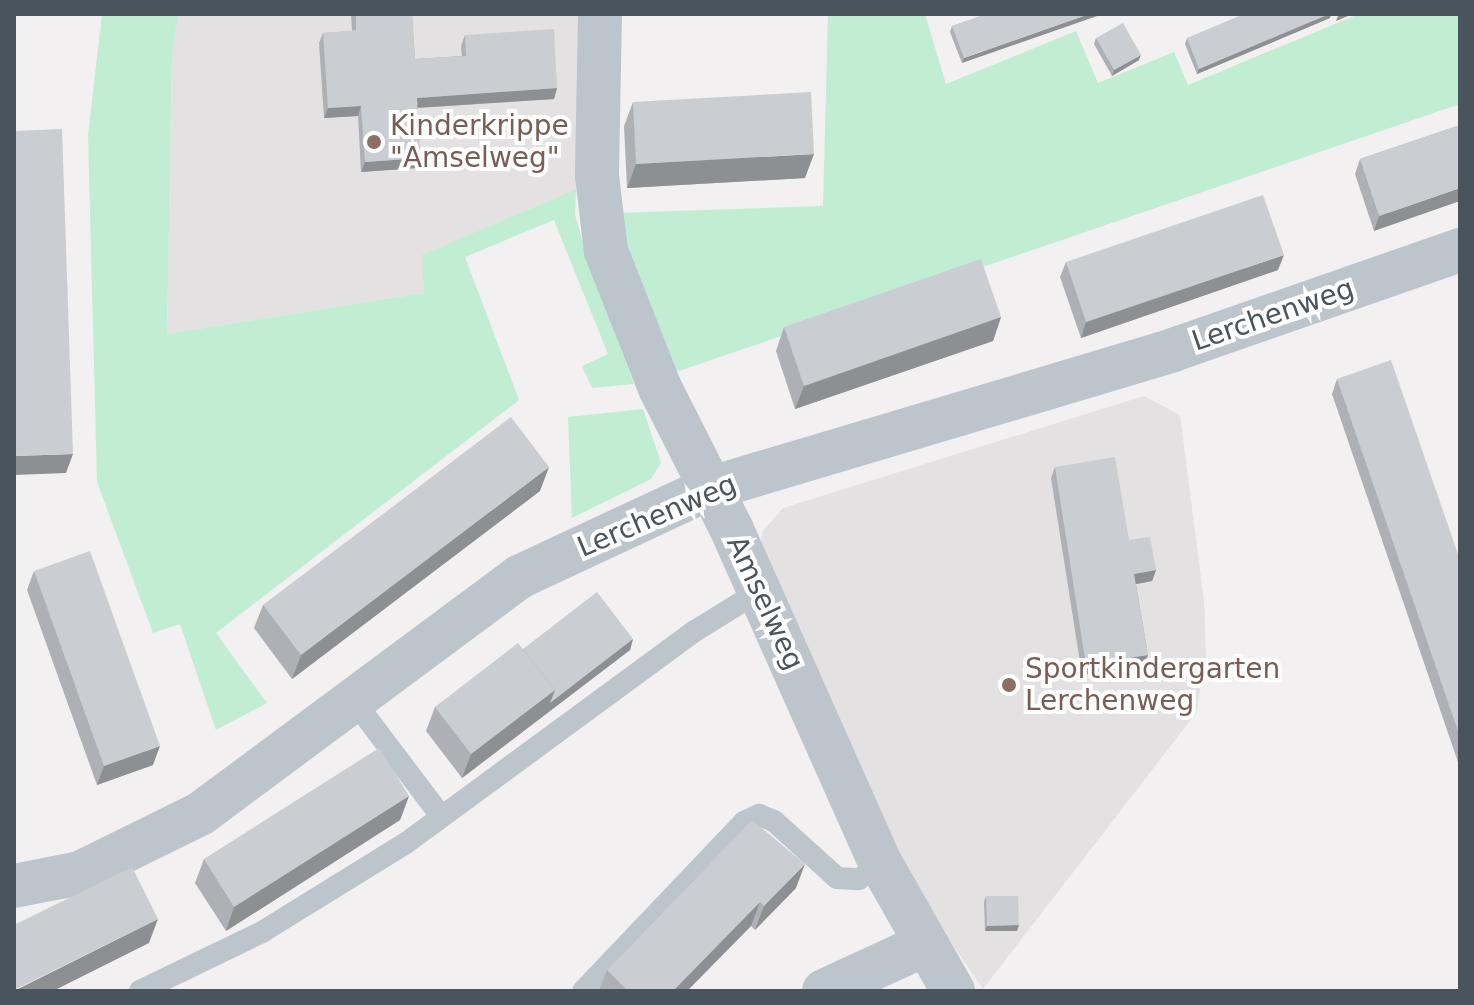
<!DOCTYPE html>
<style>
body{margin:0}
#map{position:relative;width:1474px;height:1005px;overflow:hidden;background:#f2f0f0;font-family:"DejaVu Sans",sans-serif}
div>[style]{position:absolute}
.education>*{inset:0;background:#e3e1e2}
.green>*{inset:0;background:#c1edd2}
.service>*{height:22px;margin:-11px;padding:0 11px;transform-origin:11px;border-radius:11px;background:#bdc5cc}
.minor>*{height:44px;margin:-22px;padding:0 22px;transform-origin:22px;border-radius:22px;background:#bdc5cc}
.wall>*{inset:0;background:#aeb0b5}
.shaded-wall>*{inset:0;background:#8d9093}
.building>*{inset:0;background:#cacdd2}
.dots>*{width:22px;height:22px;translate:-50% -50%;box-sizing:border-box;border:4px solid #fff;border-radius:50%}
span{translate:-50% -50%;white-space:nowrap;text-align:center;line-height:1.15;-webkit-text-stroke:8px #fff;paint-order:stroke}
.education-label{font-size:28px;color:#785e54}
.left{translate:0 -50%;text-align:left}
.street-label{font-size:28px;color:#49545d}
.frame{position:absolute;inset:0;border:16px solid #49545d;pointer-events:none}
</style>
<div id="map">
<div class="education">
<div style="clip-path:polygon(178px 14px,578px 14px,576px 189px,423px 255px,424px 293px,167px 334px,172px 55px)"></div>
<div style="clip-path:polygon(1144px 396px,1180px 415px,1204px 601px,1206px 657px,1196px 713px,983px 989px,896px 863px,760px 544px,763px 531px,783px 508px)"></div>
</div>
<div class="green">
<div style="clip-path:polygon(102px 14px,178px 14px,172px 55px,167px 334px,424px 293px,422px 255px,576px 189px,575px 215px,590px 267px,634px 384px,592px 388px,582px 366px,608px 354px,554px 220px,465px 257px,519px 400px,216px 633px,267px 703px,216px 730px,180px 624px,153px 633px,97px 482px,88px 135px)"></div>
<div style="clip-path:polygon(828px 14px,925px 14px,946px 84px,1076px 31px,1098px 83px,1174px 52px,1188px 85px,1359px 14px,1460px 14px,1460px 104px,679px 371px,670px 367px,620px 246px,617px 213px,823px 206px)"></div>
<div style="clip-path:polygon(643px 409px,661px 463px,651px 479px,572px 518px,568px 417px)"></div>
</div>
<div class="service">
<div style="left:354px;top:701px;width:144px;rotate:52.9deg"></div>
<div style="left:140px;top:991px;width:136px;rotate:-25.8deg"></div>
<div style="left:262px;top:932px;width:169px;rotate:-31.7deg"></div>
<div style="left:406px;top:843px;width:358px;rotate:-36.3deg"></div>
<div style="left:695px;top:631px;width:74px;rotate:-31.8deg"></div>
<div style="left:583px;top:991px;width:233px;rotate:-46.4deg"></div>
<div style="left:744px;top:822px;width:17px;rotate:-25deg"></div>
<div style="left:759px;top:815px;width:16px;rotate:22deg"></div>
<div style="left:774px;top:821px;width:85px;rotate:42.1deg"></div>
<div style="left:837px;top:878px;width:22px;rotate:3deg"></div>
<div style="left:859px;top:879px;width:27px;rotate:-34deg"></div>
</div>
<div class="minor">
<div style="left:600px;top:14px;width:162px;rotate:91.1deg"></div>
<div style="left:597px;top:176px;width:76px;rotate:83.2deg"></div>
<div style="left:606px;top:251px;width:147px;rotate:68.5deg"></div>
<div style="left:660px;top:388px;width:159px;rotate:63.1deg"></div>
<div style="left:732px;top:530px;width:366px;rotate:66deg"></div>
<div style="left:881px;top:864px;width:146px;rotate:60.4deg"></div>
<div style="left:14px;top:886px;width:67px;rotate:-11.1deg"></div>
<div style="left:80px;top:873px;width:134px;rotate:-26.2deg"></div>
<div style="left:200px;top:814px;width:397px;rotate:-36.6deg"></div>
<div style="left:519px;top:577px;width:208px;rotate:-25deg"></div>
<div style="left:708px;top:489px;width:485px;rotate:-16.6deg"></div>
<div style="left:1173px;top:350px;width:304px;rotate:-19.2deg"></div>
<div style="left:824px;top:991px;width:110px;rotate:-24.7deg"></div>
</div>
<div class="wall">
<div style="clip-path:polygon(351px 14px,412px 14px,415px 59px,462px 56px,461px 46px,465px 35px,557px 88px,554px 99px,418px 108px,417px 168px,361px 172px,358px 116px,324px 118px,319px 43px,323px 33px,352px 31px)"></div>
<div style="clip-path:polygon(987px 14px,962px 63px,950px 32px,952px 26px)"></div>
<div style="clip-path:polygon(1330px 18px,1197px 74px,1185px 44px,1187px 38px)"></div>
<div style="clip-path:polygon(1096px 38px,1139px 60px,1112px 76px,1094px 44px)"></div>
<div style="clip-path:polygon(633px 102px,805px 178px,627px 188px,624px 126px)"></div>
<div style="clip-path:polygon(1460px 125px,1374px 231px,1355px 174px,1360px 159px)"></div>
<div style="clip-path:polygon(1066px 262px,1278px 270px,1081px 338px,1060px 277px)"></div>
<div style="clip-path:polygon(1001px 317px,993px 341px,795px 409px,776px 351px,784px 327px)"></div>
<div style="clip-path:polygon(1337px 379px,1460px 560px,1460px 768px,1332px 394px)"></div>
<div style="clip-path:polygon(1055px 467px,1129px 540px,1156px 570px,1152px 581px,1136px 584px,1148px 655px,1144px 665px,1082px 675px,1051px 478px)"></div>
<div style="clip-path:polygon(540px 491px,292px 679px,254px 628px,263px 605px)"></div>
<div style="clip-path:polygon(34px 571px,153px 765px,97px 785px,27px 590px)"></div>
<div style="clip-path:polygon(633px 639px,630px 650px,462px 778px,426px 731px,435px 707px,523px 649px)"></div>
<div style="clip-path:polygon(409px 796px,400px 820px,226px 931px,195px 883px,204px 859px)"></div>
<div style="clip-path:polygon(752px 820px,796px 888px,755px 930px,751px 926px,687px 991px,599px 991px,607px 970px)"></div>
<div style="clip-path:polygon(986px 896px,1017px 931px,985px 931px,984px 902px)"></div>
</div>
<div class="shaded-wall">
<div style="clip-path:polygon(1089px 14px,1103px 14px,962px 63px,964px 58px)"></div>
<div style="clip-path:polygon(1329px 14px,1331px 14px,1330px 18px,1197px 74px,1199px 69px)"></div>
<div style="clip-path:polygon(1343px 14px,1353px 14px,1336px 21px,1338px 16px)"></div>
<div style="clip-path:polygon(1141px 55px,1139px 60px,1112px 76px,1114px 70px)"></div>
<div style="clip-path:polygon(557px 88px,554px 99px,413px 108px,417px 98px)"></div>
<div style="clip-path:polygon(361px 106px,358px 116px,324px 118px,328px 108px)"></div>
<div style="clip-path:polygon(814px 154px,805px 178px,627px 188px,636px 164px)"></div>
<div style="clip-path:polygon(421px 158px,417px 168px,361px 172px,365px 162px)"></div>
<div style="clip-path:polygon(1460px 188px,1460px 201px,1374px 231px,1379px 216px)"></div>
<div style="clip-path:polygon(1284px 255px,1278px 270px,1081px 338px,1086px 322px)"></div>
<div style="clip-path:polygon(1001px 317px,993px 341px,795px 409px,804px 386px)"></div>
<div style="clip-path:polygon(73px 454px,66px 473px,14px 475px,14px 456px)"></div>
<div style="clip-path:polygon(549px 467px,540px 491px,292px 679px,301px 655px)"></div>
<div style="clip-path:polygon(1156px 570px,1152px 581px,1131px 585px,1134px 574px)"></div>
<div style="clip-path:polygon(633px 639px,630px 650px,462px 778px,471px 754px,555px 690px)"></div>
<div style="clip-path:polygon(1148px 655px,1144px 665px,1082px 675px,1086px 665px)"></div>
<div style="clip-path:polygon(160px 746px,153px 765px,97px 785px,104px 766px)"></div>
<div style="clip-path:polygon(409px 796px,400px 820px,226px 931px,234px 907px)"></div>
<div style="clip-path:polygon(805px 864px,796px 888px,755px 930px,764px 906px)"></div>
<div style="clip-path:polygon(760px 902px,751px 926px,687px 991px,673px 991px)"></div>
<div style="clip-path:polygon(158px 919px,149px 943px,53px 991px,14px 991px)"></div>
<div style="clip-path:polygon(1019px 925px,1017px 931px,985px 931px,987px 926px)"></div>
</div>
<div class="building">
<div style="clip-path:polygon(356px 14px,412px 14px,415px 59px,466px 56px,465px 35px,554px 29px,557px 88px,417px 98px,421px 158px,365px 162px,361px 106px,328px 108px,323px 33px,356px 30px)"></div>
<div style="clip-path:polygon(987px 14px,1089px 14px,964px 58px,952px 26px)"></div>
<div style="clip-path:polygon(1244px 14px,1329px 14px,1199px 69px,1187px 38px)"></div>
<div style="clip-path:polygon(1123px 23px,1141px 55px,1114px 70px,1096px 38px)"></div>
<div style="clip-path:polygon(811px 92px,814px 154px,636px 164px,633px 102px)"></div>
<div style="clip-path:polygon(1460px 125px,1460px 188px,1379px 216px,1360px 159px)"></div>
<div style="clip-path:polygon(62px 129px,73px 454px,14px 456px,14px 131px)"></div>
<div style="clip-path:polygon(1263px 195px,1284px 255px,1086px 322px,1066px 262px)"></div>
<div style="clip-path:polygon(981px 259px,1001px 317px,804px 386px,784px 327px)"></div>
<div style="clip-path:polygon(1391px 360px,1460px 560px,1460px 737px,1337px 379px)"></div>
<div style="clip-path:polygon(511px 417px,549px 467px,301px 655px,263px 605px)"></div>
<div style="clip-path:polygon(1115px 457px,1129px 540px,1150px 537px,1156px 570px,1134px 574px,1148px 655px,1086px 665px,1055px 467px)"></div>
<div style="clip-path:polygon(90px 551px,160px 746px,104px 766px,34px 571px)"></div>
<div style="clip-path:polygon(597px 592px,633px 639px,550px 703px,555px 690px,523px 649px)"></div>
<div style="clip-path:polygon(518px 643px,555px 690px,471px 754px,435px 707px)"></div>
<div style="clip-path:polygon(379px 748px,409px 796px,234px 907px,204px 859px)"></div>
<div style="clip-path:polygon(752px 820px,805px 864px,764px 906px,760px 902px,673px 991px,628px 991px,607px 970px)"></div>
<div style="clip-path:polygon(132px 867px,158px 919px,14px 990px,14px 925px)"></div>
<div style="clip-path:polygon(986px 896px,1018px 896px,1019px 925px,987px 926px)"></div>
</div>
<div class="dots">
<div style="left:374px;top:142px;background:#8d6e63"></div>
<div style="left:1009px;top:685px;background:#8d6e63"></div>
</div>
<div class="education-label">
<span class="left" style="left:390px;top:142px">Kinderkrippe<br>"Amselweg"</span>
<span class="left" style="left:1025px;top:685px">Sportkindergarten<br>Lerchenweg</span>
</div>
<div class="street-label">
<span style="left:1273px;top:315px;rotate:-19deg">Lerchenweg</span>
<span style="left:657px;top:516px;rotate:-23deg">Lerchenweg</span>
<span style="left:765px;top:603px;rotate:65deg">Amselweg</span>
</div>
<div class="frame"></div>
</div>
